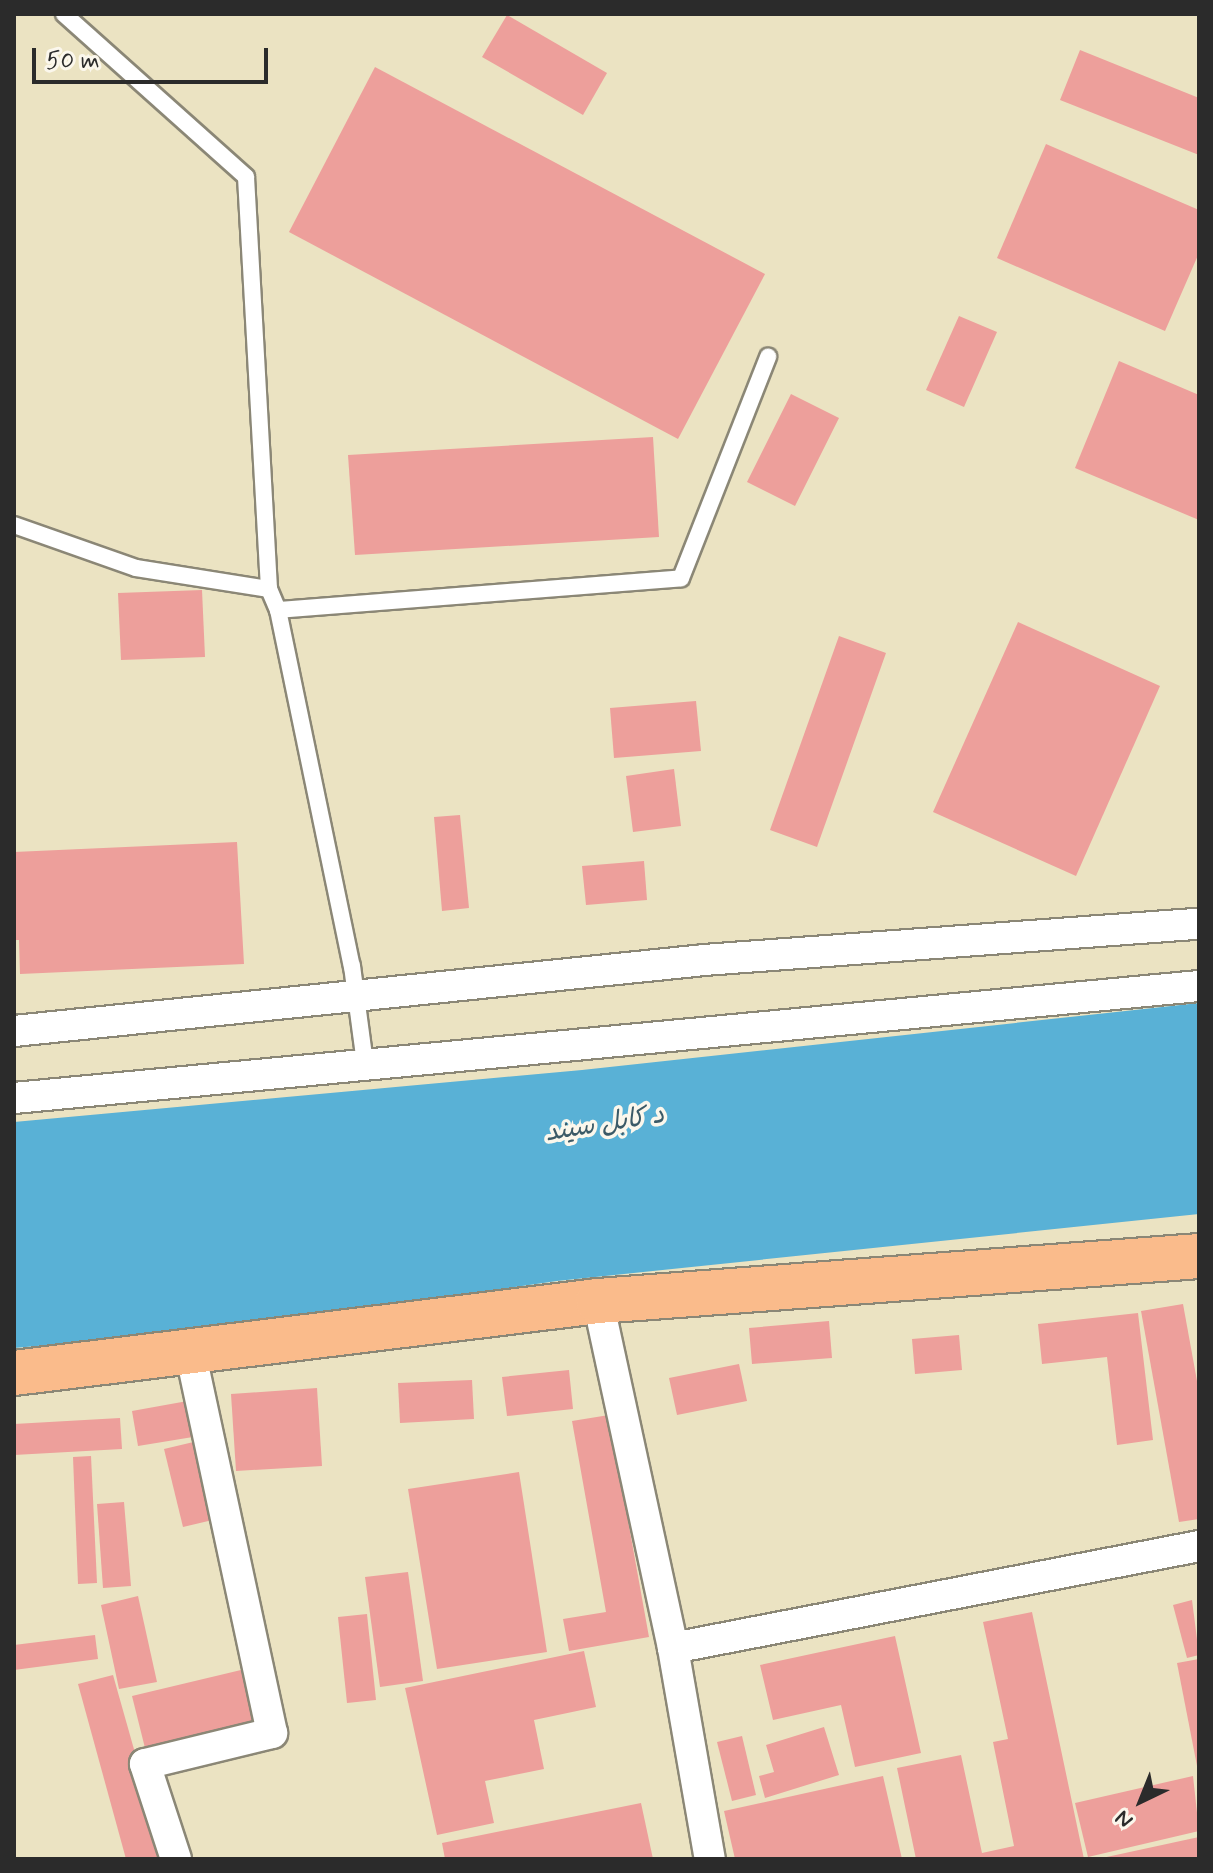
<!DOCTYPE html>
<meta charset="utf-8">
<style>
body{margin:0}
#map{position:relative;width:1213px;height:1873px;overflow:hidden;background:#ebe3c2;font-family:Mynerve,"Playpen Sans Arabic",sans-serif}
div>[style]{position:absolute}
.water>*{inset:0;background:#59b1d6}
.building>*{inset:0;background:#ed9f9b}
.roads{filter:drop-shadow(2px 0 #8b8776) drop-shadow(-2px 0 #8b8776) drop-shadow(0 2px #8b8776) drop-shadow(0 -2px #8b8776)}
.lane>*{height:16px;margin:-8px;padding:0 8px;transform-origin:8px;border-radius:8px;background:#fff}
.street>*{height:30px;margin:-15px;padding:0 15px;transform-origin:15px;border-radius:15px;background:#fff}
.primary>*{height:44px;margin:-22px;padding:0 22px;transform-origin:22px;border-radius:22px;background:#fabb8b}
span{translate:-50% -50%;white-space:nowrap;text-align:center;line-height:1.15;-webkit-text-stroke:7px #fbf7ec;paint-order:stroke}
.water-label{font-size:26px;color:#3b5a67;font-style:italic}
.frame{position:absolute;inset:0;border:16px solid #2b2b2b;pointer-events:none}
.north{position:absolute;left:1101px;top:1761px;width:80px;height:80px;-webkit-text-stroke:6px #fbf7ec;paint-order:stroke;rotate:223deg;font-size:22px;font-weight:700;line-height:32px;text-align:center;color:#2b2b2b}
.north::after{content:'';display:block;margin:auto;width:28px;height:36px;background:#2b2b2b;clip-path:polygon(50% 0,100% 100%,50% 72%,0 100%)}
.scale{position:absolute;left:32px;top:48px;width:236px;height:36px;box-sizing:border-box;border:4px solid #2b2b2b;border-top:0;padding-left:10px;font-size:24px;line-height:28px;white-space:nowrap;color:#2b2b2b;-webkit-text-stroke:6px #fbf7ec;paint-order:stroke}
</style>
<div id="map">
<div class="water">
<div style="clip-path:polygon(1199px 1003px,1199px 1214px,557px 1281px,210px 1331px,14px 1348px,14px 1122px,582px 1070px)"></div>
</div>
<div class="building">
<div style="clip-path:polygon(507px 15px,607px 73px,583px 115px,482px 57px)"></div>
<div style="clip-path:polygon(1080px 50px,1199px 98px,1199px 155px,1060px 100px)"></div>
<div style="clip-path:polygon(375px 67px,765px 274px,678px 439px,289px 232px)"></div>
<div style="clip-path:polygon(1046px 144px,1199px 210px,1199px 253px,1165px 331px,997px 258px)"></div>
<div style="clip-path:polygon(959px 316px,997px 332px,964px 407px,926px 390px)"></div>
<div style="clip-path:polygon(1119px 361px,1199px 395px,1199px 520px,1075px 468px)"></div>
<div style="clip-path:polygon(791px 394px,839px 418px,795px 506px,747px 482px)"></div>
<div style="clip-path:polygon(653px 437px,659px 537px,355px 555px,348px 455px)"></div>
<div style="clip-path:polygon(202px 590px,205px 657px,121px 660px,118px 593px)"></div>
<div style="clip-path:polygon(1018px 622px,1160px 686px,1076px 876px,933px 812px)"></div>
<div style="clip-path:polygon(839px 636px,886px 653px,817px 847px,770px 830px)"></div>
<div style="clip-path:polygon(696px 701px,701px 751px,614px 758px,610px 708px)"></div>
<div style="clip-path:polygon(674px 769px,681px 826px,633px 832px,626px 776px)"></div>
<div style="clip-path:polygon(460px 815px,469px 908px,442px 911px,434px 817px)"></div>
<div style="clip-path:polygon(237px 842px,244px 964px,20px 974px,19px 940px,14px 940px,14px 852px)"></div>
<div style="clip-path:polygon(644px 861px,647px 900px,586px 905px,582px 866px)"></div>
<div style="clip-path:polygon(1183px 1304px,1199px 1392px,1199px 1519px,1179px 1522px,1141px 1311px)"></div>
<div style="clip-path:polygon(1138px 1313px,1153px 1440px,1117px 1445px,1107px 1357px,1042px 1364px,1038px 1324px)"></div>
<div style="clip-path:polygon(829px 1321px,832px 1358px,752px 1364px,749px 1328px)"></div>
<div style="clip-path:polygon(959px 1335px,962px 1370px,915px 1374px,912px 1339px)"></div>
<div style="clip-path:polygon(739px 1364px,747px 1401px,677px 1415px,669px 1378px)"></div>
<div style="clip-path:polygon(569px 1370px,573px 1409px,507px 1416px,502px 1377px)"></div>
<div style="clip-path:polygon(472px 1380px,474px 1419px,400px 1423px,398px 1383px)"></div>
<div style="clip-path:polygon(317px 1388px,322px 1466px,236px 1471px,231px 1394px)"></div>
<div style="clip-path:polygon(193px 1400px,199px 1436px,138px 1446px,132px 1411px)"></div>
<div style="clip-path:polygon(609px 1415px,649px 1637px,569px 1651px,563px 1619px,606px 1612px,572px 1421px)"></div>
<div style="clip-path:polygon(120px 1418px,122px 1449px,14px 1455px,14px 1424px)"></div>
<div style="clip-path:polygon(202px 1440px,221px 1518px,183px 1527px,164px 1449px)"></div>
<div style="clip-path:polygon(91px 1456px,97px 1583px,78px 1584px,73px 1457px)"></div>
<div style="clip-path:polygon(519px 1472px,547px 1652px,437px 1669px,408px 1489px)"></div>
<div style="clip-path:polygon(124px 1502px,131px 1586px,103px 1588px,97px 1504px)"></div>
<div style="clip-path:polygon(408px 1572px,423px 1681px,380px 1687px,365px 1577px)"></div>
<div style="clip-path:polygon(138px 1596px,157px 1682px,119px 1689px,101px 1605px)"></div>
<div style="clip-path:polygon(1192px 1600px,1199px 1655px,1187px 1658px,1173px 1605px)"></div>
<div style="clip-path:polygon(1032px 1612px,1084px 1859px,916px 1859px,897px 1768px,961px 1755px,982px 1853px,1014px 1846px,993px 1742px,1008px 1739px,983px 1622px)"></div>
<div style="clip-path:polygon(367px 1614px,376px 1700px,347px 1703px,338px 1617px)"></div>
<div style="clip-path:polygon(95px 1635px,98px 1659px,14px 1670px,14px 1645px)"></div>
<div style="clip-path:polygon(895px 1636px,921px 1753px,855px 1767px,841px 1705px,773px 1720px,760px 1665px)"></div>
<div style="clip-path:polygon(584px 1651px,596px 1707px,534px 1720px,544px 1769px,485px 1781px,494px 1823px,437px 1835px,405px 1688px)"></div>
<div style="clip-path:polygon(1199px 1659px,1199px 1771px,1198px 1771px,1177px 1663px)"></div>
<div style="clip-path:polygon(241px 1670px,255px 1725px,146px 1752px,132px 1696px)"></div>
<div style="clip-path:polygon(113px 1675px,165px 1859px,126px 1859px,78px 1684px)"></div>
<div style="clip-path:polygon(824px 1727px,839px 1775px,765px 1798px,759px 1776px,774px 1772px,766px 1745px)"></div>
<div style="clip-path:polygon(742px 1736px,756px 1795px,732px 1801px,717px 1742px)"></div>
<div style="clip-path:polygon(883px 1776px,902px 1859px,735px 1859px,724px 1811px)"></div>
<div style="clip-path:polygon(1193px 1776px,1199px 1831px,1088px 1857px,1075px 1803px)"></div>
<div style="clip-path:polygon(641px 1803px,653px 1859px,445px 1859px,442px 1843px)"></div>
<div style="clip-path:polygon(1199px 1837px,1199px 1859px,1102px 1859px,1102px 1858px)"></div>
</div>
<div class="roads">
<div class="lane">
<div style="left:64px;top:14px;width:244px;rotate:41.8deg"></div>
<div style="left:246px;top:177px;width:413px;rotate:86.8deg"></div>
<div style="left:269px;top:589px;width:23px;rotate:67deg"></div>
<div style="left:278px;top:610px;width:364px;rotate:78.3deg"></div>
<div style="left:352px;top:966px;width:99px;rotate:82.4deg"></div>
<div style="left:14px;top:525px;width:129px;rotate:19.4deg"></div>
<div style="left:136px;top:568px;width:135px;rotate:9deg"></div>
<div style="left:278px;top:610px;width:404px;rotate:-4.5deg"></div>
<div style="left:681px;top:578px;width:238px;rotate:-68.5deg"></div>
</div>
<div class="street">
<div style="left:14px;top:1031px;width:694px;rotate:-5.87deg"></div>
<div style="left:704px;top:960px;width:496px;rotate:-4.2deg"></div>
<div style="left:14px;top:1098px;width:1190px;rotate:-5.4deg"></div>
<div style="left:598px;top:1301px;width:355px;rotate:77.8deg"></div>
<div style="left:673px;top:1648px;width:214px;rotate:80.1deg"></div>
<div style="left:673px;top:1648px;width:536px;rotate:-10.97deg"></div>
<div style="left:176px;top:1859px;width:100px;rotate:-108.1deg"></div>
<div style="left:145px;top:1764px;width:131px;rotate:-13.7deg"></div>
<div style="left:272px;top:1733px;width:391px;rotate:-102.1deg"></div>
</div>
<div class="primary">
<div style="left:14px;top:1373px;width:588px;rotate:-7.03deg"></div>
<div style="left:598px;top:1301px;width:603px;rotate:-4.28deg"></div>
</div>
</div>
<div class="water-label">
<span style="left:605px;top:1125px;rotate:-9deg">د کابل سيند</span>
</div>
<div class="frame"></div>
<div class="north">N</div>
<div class="scale">50 m</div>
</div>
